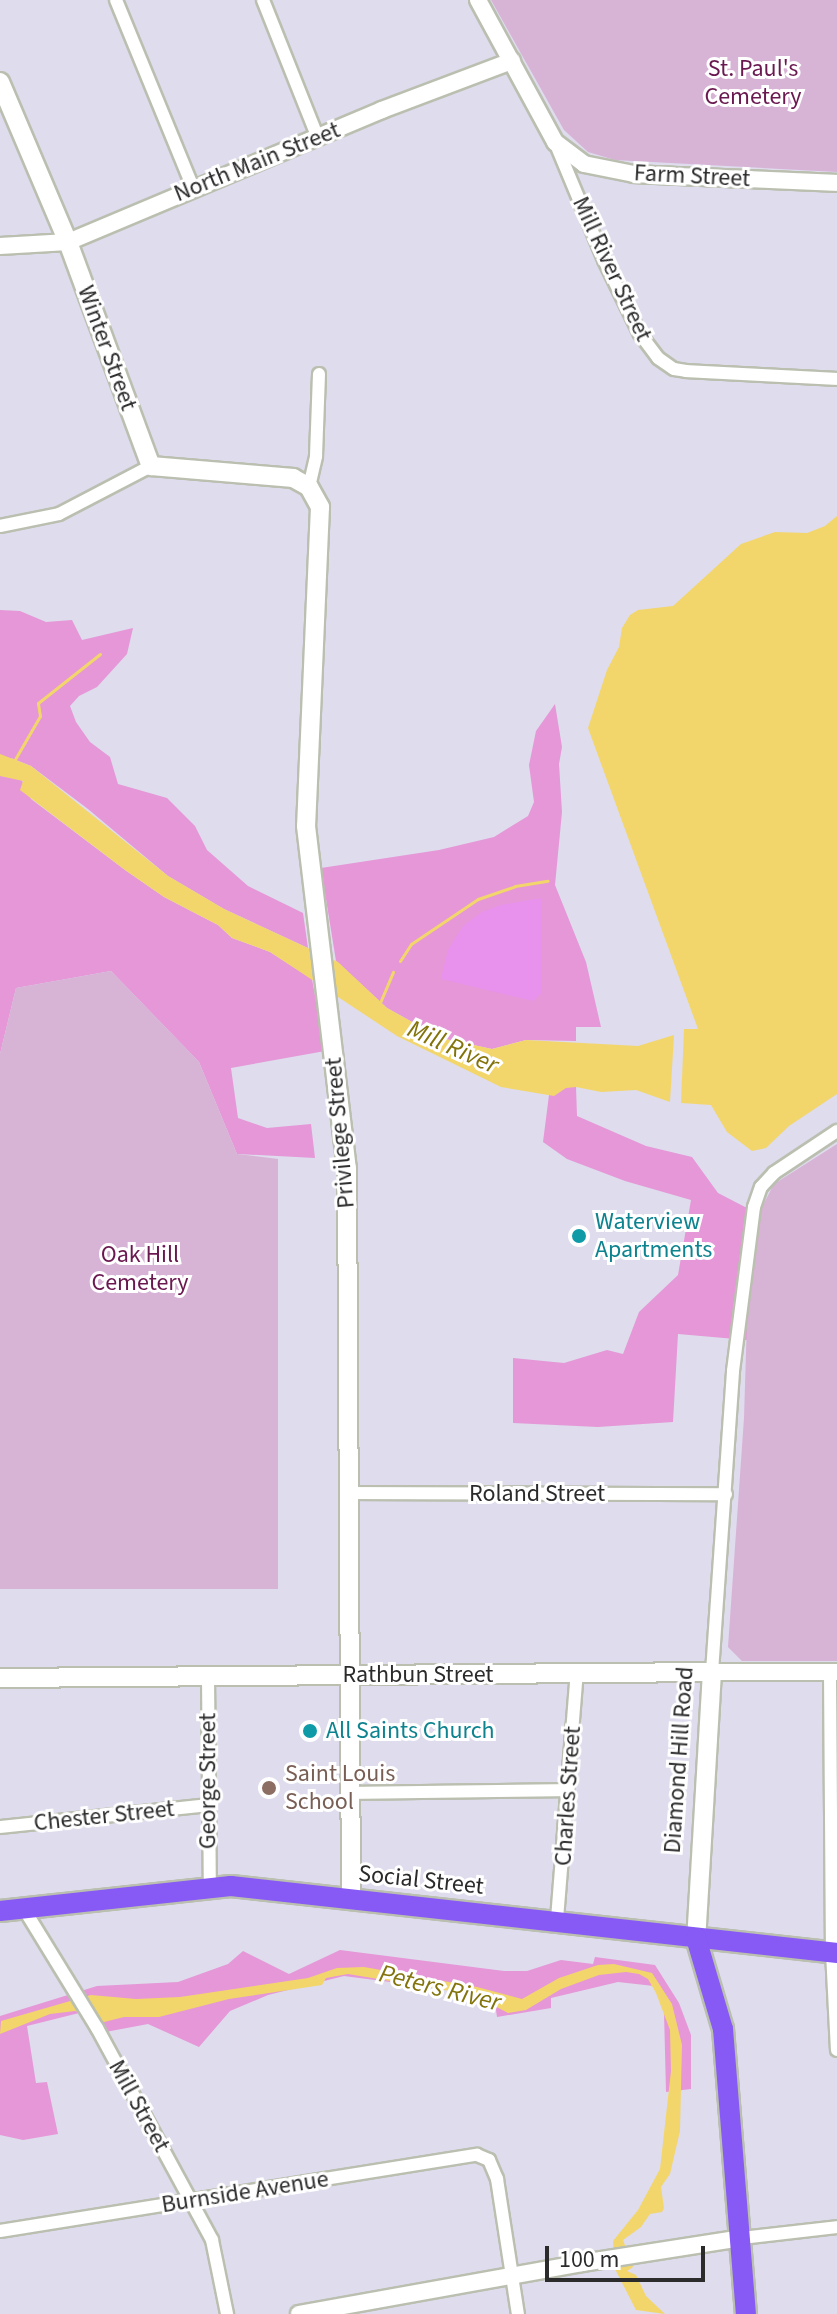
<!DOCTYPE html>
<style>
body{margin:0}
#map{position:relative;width:837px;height:2314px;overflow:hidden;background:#dedced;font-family:"Source Sans 3",sans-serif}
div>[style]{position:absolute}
.green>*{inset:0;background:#e597d7}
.cemetery>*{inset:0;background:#d7b3d6}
.pitch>*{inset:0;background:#e892ed}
.water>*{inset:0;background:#f2d66c}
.stream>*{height:3px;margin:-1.5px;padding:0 1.5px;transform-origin:1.5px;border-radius:1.5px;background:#f2d66c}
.roads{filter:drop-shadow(2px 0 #babfb0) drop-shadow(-2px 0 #babfb0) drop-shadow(0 2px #babfb0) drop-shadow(0 -2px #babfb0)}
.minor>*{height:12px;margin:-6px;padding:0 6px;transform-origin:6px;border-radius:6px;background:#fff}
.tertiary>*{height:16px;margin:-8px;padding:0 8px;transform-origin:8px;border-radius:8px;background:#fff}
.secondary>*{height:18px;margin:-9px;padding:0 9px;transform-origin:9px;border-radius:9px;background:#fff}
.primary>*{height:20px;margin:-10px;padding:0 10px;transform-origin:10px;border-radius:10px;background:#8759f5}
.dots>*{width:22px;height:22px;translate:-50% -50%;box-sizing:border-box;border:4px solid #fff;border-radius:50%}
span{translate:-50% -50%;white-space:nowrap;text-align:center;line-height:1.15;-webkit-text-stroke:6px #fff;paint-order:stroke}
.park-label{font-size:24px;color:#6a1850}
.street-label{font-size:24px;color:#2b2b2b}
.culture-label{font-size:24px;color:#0d838f}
.left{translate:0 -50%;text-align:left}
.education-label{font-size:24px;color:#785e54}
.water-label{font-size:26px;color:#83730b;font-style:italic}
.scale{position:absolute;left:545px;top:2246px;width:160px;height:36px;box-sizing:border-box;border:4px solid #2b2b2b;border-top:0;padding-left:10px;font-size:24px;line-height:28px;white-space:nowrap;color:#2b2b2b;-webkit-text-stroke:6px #fff;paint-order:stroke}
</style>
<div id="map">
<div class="green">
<div style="clip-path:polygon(0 610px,20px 611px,46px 622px,72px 620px,82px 640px,133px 628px,127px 654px,97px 687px,79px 696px,70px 706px,76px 722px,90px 742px,110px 757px,118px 784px,167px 798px,195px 826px,207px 850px,248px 886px,303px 913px,308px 948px,224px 909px,168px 876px,88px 809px,31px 766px,11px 758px,31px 799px,125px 870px,164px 897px,218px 925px,232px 938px,270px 952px,312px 979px,325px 1051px,231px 1068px,238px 1118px,267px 1128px,311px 1124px,315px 1158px,237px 1154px,199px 1062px,111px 971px,16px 988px,0 1054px)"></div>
<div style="clip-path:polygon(555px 704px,562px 747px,559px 764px,562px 812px,555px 885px,586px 962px,601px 1027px,576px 1027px,576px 1041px,526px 1040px,492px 1049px,441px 1038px,387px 1008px,336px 961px,321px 868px,439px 850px,494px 837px,528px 816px,534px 802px,529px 765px,536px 731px)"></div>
<div style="clip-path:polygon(566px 1087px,576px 1087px,577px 1116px,646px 1146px,692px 1157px,718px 1193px,745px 1207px,761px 1209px,748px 1288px,747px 1340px,678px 1334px,673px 1422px,598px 1427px,513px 1423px,513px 1358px,564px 1363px,607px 1350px,623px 1354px,639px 1312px,678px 1275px,691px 1200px,625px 1181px,567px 1159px,543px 1142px,549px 1095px)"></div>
<div style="clip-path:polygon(340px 1950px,504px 1971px,527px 1971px,561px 1960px,593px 1964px,595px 1957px,655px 1965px,679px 2003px,691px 2035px,691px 2089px,666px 2092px,664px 2012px,654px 1986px,618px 1982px,551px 1998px,551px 2008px,497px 2017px,495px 2003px,476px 1993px,344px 1976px,268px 1995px,230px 2011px,199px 2047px,148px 2024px,100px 2033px,83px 2012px,27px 2026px,36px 2083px,47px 2082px,58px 2134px,23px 2140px,0 2135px,0 2016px,97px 1986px,178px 1982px,228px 1964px,243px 1951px,289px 1974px)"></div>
</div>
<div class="cemetery">
<div style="clip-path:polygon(491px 0,837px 0,837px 172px,615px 160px,588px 152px,564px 130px)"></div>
<div style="clip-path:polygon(111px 971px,199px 1062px,237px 1154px,278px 1159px,278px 1589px,0 1589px,0 1054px,16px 988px)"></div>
<div style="clip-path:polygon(837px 1144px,837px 1661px,742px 1661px,728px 1647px,744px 1418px,748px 1288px,761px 1209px,774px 1184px)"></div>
</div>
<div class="pitch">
<div style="clip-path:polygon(542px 898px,542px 993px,533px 1001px,441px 979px,448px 950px,463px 926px,482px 912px,501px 905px)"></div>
</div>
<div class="water">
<div style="clip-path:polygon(837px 516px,837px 1094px,789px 1126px,766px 1148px,752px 1151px,727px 1132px,711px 1105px,681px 1103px,684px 1029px,698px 1029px,588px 728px,607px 670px,619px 647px,622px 628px,630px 615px,638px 610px,673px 606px,741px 544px,775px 532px,807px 533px,825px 526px)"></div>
<div style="clip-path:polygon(0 754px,31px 766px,168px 876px,224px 909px,338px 962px,387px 1008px,441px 1038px,492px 1049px,526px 1040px,638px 1046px,674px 1035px,670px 1102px,636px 1090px,601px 1092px,576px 1087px,566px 1088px,554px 1096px,501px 1087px,397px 1036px,270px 952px,232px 938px,218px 925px,164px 897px,125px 870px,20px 790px,23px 781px,0 776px)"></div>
<div style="clip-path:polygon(614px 1964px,652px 1973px,672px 2004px,682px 2045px,680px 2131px,670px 2174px,661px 2187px,664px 2208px,662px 2212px,650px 2214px,641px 2227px,623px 2240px,633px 2267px,627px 2271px,636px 2275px,646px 2296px,665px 2314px,636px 2310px,615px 2269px,613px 2241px,638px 2210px,660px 2169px,671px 2071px,670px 2030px,656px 1993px,648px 1979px,639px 1974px,626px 1972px,599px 1975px,561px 1989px,526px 2010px,508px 2013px,474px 1995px,348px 1974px,326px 1978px,322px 1985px,229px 1999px,159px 2017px,124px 2017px,104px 2022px,75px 2011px,50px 2014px,0 2034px,1px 2021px,91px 1995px,136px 1999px,180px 1997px,308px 1978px,337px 1968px,364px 1967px,477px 1987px,522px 1999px,559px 1978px,598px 1965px)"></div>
</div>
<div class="stream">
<div style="left:14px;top:761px;width:52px;rotate:-60deg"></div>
<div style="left:40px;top:716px;width:13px;rotate:-99deg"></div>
<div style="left:38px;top:703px;width:79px;rotate:-38.3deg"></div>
<div style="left:400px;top:961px;width:20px;rotate:-57deg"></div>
<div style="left:411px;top:944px;width:81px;rotate:-33.9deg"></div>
<div style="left:478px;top:899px;width:39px;rotate:-19deg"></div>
<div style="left:515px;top:886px;width:33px;rotate:-9deg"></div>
<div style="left:379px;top:1005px;width:36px;rotate:-67deg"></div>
</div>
<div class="roads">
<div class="minor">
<div style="left:116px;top:0;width:203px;rotate:67.7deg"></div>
<div style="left:263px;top:0;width:149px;rotate:68.3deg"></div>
<div style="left:555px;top:142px;width:128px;rotate:67.4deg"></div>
<div style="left:604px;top:260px;width:82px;rotate:64.1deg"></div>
<div style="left:640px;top:334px;width:30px;rotate:53deg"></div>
<div style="left:658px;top:358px;width:19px;rotate:35deg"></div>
<div style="left:674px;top:369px;width:12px;rotate:9deg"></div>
<div style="left:686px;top:371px;width:151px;rotate:3deg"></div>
<div style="left:309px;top:487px;width:32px;rotate:-77deg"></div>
<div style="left:316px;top:456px;width:82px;rotate:-87.9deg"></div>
<div style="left:0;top:526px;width:60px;rotate:-11.5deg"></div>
<div style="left:59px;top:514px;width:104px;rotate:-27.6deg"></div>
<div style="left:349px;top:1493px;width:377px;rotate:0.2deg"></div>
<div style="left:712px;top:1672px;width:302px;rotate:-86deg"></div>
<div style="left:733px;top:1371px;width:165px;rotate:-82.7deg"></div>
<div style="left:754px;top:1207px;width:21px;rotate:-71deg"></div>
<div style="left:761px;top:1187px;width:19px;rotate:-47deg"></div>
<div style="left:774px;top:1173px;width:76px;rotate:-33.7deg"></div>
<div style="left:830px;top:1672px;width:280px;rotate:89.6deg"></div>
<div style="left:832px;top:1952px;width:98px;rotate:87.1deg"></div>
<div style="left:208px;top:1675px;width:211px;rotate:89.5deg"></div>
<div style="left:351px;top:1793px;width:217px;rotate:-0.8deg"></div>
<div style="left:0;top:1827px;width:209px;rotate:-6deg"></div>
<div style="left:24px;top:1909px;width:140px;rotate:58.5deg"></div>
<div style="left:97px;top:2028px;width:241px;rotate:61.5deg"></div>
<div style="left:212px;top:2240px;width:76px;rotate:78.5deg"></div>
<div style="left:557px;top:1919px;width:247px;rotate:-85.4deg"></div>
<div style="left:0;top:2231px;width:483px;rotate:-9.1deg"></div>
<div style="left:477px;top:2155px;width:13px;rotate:23deg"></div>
<div style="left:489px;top:2160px;width:21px;rotate:67deg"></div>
<div style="left:497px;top:2179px;width:137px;rotate:81.2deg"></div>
<div style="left:741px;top:2238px;width:97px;rotate:-6.5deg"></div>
</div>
<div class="tertiary">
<div style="left:478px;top:0;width:162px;rotate:61.5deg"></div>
<div style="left:555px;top:142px;width:36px;rotate:37deg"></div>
<div style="left:584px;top:164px;width:51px;rotate:11.3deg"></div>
<div style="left:634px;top:174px;width:203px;rotate:2.5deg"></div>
<div style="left:0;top:246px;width:68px;rotate:-3.4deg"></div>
<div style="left:68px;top:242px;width:341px;rotate:-22.8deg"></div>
<div style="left:382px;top:110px;width:139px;rotate:-20.7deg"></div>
<div style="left:712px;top:1672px;width:125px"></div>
<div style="left:299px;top:2314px;width:288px;rotate:-10.2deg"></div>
<div style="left:582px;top:2263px;width:161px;rotate:-8.9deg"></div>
</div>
<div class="secondary">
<div style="left:0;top:82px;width:174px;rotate:67deg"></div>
<div style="left:68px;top:242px;width:239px;rotate:69.7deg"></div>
<div style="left:151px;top:466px;width:143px;rotate:4.8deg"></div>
<div style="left:293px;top:478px;width:18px;rotate:29deg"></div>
<div style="left:309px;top:487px;width:23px;rotate:61deg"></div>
<div style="left:320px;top:507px;width:319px;rotate:92.5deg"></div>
<div style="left:306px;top:826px;width:344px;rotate:83.2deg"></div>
<div style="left:347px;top:1168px;width:730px;rotate:89.69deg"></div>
<div style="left:0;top:1678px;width:712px;rotate:-0.48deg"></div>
<div style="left:712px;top:1672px;width:266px;rotate:93.4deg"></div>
</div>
<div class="primary">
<div style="left:0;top:1911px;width:232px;rotate:-6.2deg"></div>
<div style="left:231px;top:1886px;width:610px;rotate:6.31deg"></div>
<div style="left:696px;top:1938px;width:95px;rotate:73.5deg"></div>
<div style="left:723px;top:2029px;width:286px;rotate:85.4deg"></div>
</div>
</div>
<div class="dots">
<div style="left:579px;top:1236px;background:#0f9aa8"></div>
<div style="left:310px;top:1731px;background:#0f9aa8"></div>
<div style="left:269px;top:1788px;background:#8d6e63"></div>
</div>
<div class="park-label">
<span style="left:753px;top:83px">St. Paul's<br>Cemetery</span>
<span style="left:140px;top:1269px">Oak Hill<br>Cemetery</span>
</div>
<div class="street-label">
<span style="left:257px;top:162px;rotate:-22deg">North Main Street</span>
<span style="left:692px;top:176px;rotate:3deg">Farm Street</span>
<span style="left:612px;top:269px;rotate:65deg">Mill River Street</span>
<span style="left:107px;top:348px;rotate:70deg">Winter Street</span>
<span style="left:340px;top:1133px;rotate:-95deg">Privilege Street</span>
<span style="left:537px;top:1494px">Roland Street</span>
<span style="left:418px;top:1675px">Rathbun Street</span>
<span style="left:679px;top:1760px;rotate:-86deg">Diamond Hill Road</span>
<span style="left:208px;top:1781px;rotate:-90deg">George Street</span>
<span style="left:568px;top:1796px;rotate:-86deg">Charles Street</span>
<span style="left:104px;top:1816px;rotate:-6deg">Chester Street</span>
<span style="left:421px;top:1880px;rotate:6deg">Social Street</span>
<span style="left:139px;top:2106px;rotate:61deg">Mill Street</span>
<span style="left:245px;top:2192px;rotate:-9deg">Burnside Avenue</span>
</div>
<div class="culture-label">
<span class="left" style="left:595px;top:1236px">Waterview<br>Apartments</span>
<span class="left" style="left:326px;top:1731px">All Saints Church</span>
</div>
<div class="education-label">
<span class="left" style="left:285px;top:1788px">Saint Louis<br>School</span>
</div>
<div class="water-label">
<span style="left:453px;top:1047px;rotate:24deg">Mill River</span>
<span style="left:440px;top:1988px;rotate:14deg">Peters River</span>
</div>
<div class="scale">100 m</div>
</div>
